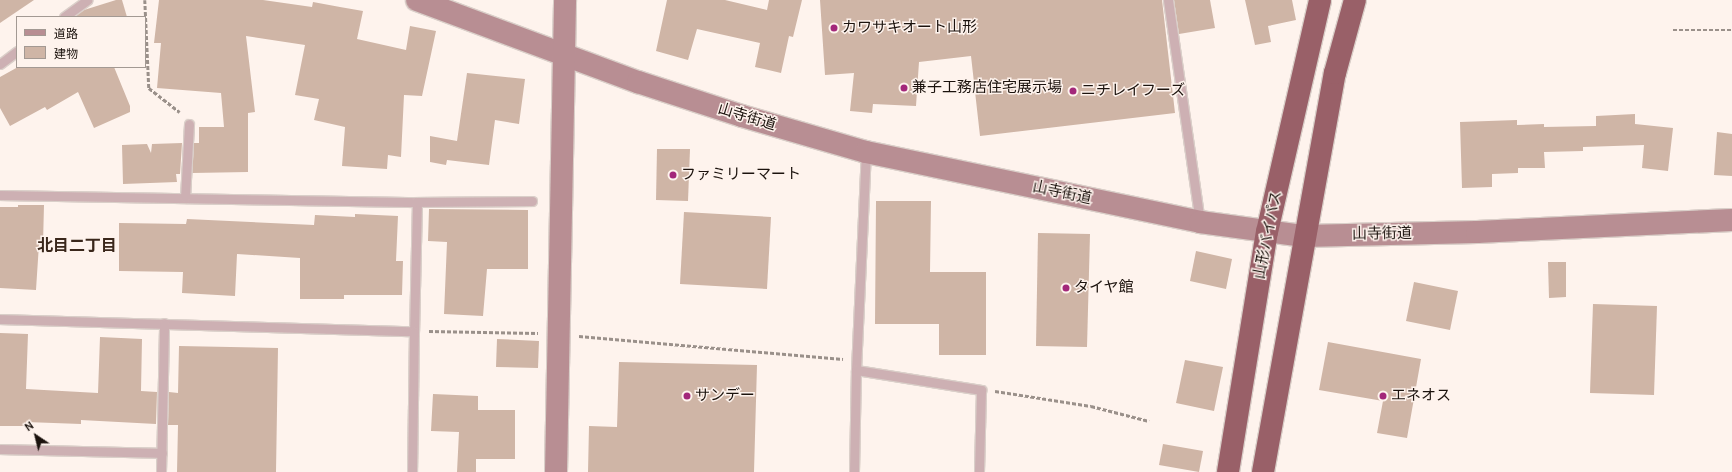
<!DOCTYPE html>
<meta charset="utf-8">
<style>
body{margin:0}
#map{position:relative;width:1732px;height:472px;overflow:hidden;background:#fef3ed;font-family:Cabin,"Noto Sans JP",sans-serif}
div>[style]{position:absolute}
.building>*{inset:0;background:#cfb5a6}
.path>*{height:2.5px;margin-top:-1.25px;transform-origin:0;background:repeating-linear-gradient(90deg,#9a908a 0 4px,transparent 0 6px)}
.roads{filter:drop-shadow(1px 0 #dacfc9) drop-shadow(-1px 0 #dacfc9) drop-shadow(0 1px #dacfc9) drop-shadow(0 -1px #dacfc9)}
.lane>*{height:9px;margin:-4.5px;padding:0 4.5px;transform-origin:4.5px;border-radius:4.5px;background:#cdb0b3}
.secondary>*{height:22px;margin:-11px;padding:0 11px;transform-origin:11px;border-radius:11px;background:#b88e93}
.highway>*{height:22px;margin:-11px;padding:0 11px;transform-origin:11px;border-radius:11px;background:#996068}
.dots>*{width:11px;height:11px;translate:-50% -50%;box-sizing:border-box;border:2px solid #fef3ed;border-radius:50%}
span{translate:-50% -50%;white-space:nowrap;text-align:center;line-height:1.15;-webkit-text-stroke:3px #fef3ed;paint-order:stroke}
.poi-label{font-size:15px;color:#1b120d}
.left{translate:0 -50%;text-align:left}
.street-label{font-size:15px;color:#1b120d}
.neighbourhood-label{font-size:16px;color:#3a271b;font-weight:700}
.legend{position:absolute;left:16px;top:16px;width:130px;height:52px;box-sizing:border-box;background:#fef3ed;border:1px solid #a39993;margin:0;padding:5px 7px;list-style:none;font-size:12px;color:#1b120d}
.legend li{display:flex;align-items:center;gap:8px;height:20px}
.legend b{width:20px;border:1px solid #a39993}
.north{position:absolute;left:16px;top:416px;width:40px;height:40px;-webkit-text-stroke:3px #fef3ed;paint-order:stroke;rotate:325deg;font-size:11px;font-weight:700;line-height:16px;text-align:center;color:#1b120d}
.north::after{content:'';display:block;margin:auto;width:14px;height:18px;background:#1b120d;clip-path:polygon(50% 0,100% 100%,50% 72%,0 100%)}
</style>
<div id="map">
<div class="building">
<div style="clip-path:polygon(0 0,34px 0,0 23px)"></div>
<div style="clip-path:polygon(116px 0,122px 0,127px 17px,74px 17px,84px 10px)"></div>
<div style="clip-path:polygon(159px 0,263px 0,312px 7px,313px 2px,340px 7px,363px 11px,357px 39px,406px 50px,410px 26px,436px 31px,422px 96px,404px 95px,401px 157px,388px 155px,387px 169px,342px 166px,345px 127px,314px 120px,319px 99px,295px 95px,305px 45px,246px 36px,255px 112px,248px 113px,248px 172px,192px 173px,194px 143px,199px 143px,199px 127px,224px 127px,221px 93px,157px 88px,161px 43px,154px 43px)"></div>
<div style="clip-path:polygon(667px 0,725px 0,767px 10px,769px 0,802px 0,793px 37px,789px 36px,781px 73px,755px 67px,760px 43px,697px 29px,688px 60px,656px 51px)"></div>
<div style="clip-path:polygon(820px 0,1162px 0,1175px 113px,980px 136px,971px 56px,919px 62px,916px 106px,873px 104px,872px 113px,850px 111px,854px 73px,825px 75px)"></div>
<div style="clip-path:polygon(1174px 0,1210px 0,1215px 28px,1179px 34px)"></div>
<div style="clip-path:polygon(1245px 0,1292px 0,1296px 20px,1268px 26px,1271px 42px,1255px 45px)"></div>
<div style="clip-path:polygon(18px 67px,114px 67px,130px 106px,130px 112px,94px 128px,78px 92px,47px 110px,45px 107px,10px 126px,0 108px,0 77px)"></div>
<div style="clip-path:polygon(467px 73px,525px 79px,519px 124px,495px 120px,489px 165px,447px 160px,446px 165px,430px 162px,430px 136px,457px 141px)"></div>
<div style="clip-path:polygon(1635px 114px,1635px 124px,1673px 128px,1668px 171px,1642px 168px,1644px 145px,1583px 147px,1583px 151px,1544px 152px,1545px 168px,1518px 168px,1518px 173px,1492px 174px,1492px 187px,1462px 188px,1460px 122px,1517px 120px,1517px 125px,1544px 124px,1544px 127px,1596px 126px,1596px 116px)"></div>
<div style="clip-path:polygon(1717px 132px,1732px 134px,1732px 176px,1714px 175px)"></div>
<div style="clip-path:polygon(182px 143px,180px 174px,176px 174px,177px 182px,123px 184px,122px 145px,147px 144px,151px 153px,152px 144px)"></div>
<div style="clip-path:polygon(657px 149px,690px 149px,688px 201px,656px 200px)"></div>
<div style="clip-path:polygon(876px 201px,931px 201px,930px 272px,986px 272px,986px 355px,939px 355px,939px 324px,875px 324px)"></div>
<div style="clip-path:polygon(18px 205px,44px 205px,43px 244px,39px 244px,36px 290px,0 288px,0 207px,18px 207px)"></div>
<div style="clip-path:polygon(429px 209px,528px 210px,528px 269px,487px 269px,483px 316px,444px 314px,447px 242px,428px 241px)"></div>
<div style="clip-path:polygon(684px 212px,771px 217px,767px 289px,680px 284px)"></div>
<div style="clip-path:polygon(355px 214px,398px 216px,396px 261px,403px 261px,402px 295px,344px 295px,344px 299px,300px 299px,300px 258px,237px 254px,235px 296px,182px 293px,183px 272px,119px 271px,119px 223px,186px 224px,187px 219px,314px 225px,315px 215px,355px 217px)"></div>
<div style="clip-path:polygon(1038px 233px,1090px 234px,1087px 347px,1036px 346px)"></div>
<div style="clip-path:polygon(1196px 251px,1232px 259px,1226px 289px,1190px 281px)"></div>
<div style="clip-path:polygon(1548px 262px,1566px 262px,1566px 297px,1549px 298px)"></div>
<div style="clip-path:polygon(1414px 282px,1458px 291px,1450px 330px,1406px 321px)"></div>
<div style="clip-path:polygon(1593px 304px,1657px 306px,1654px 395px,1590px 393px)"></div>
<div style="clip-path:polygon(0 333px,28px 334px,26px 389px,98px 393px,100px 337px,142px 339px,141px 391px,157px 392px,156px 424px,81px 420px,81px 424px,26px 422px,26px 426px,0 426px)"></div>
<div style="clip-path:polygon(497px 339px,539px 341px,538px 368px,496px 367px)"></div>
<div style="clip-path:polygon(1328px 342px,1421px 359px,1407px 438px,1377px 433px,1383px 401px,1319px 390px)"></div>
<div style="clip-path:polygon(179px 346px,278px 348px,276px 472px,177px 472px,178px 425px,168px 425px,169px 392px,178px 393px)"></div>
<div style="clip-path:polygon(1185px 360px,1223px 367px,1214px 411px,1176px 403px)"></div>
<div style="clip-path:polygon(619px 362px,757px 365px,754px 472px,588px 472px,589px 426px,617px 427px)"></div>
<div style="clip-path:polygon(433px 394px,478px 396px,478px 410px,515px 410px,515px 459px,476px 459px,476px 472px,457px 472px,459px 432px,431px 431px)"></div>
<div style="clip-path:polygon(1163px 444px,1203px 451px,1199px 472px,1159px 465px)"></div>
</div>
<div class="path">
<div style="left:145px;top:0;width:88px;rotate:87.4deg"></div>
<div style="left:149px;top:88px;width:39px;rotate:38deg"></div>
<div style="left:1673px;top:30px;width:59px"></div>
<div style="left:429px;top:331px;width:109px;rotate:1.1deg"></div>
<div style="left:579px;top:336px;width:265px;rotate:5deg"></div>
<div style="left:995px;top:391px;width:97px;rotate:8.9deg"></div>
<div style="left:1091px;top:406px;width:60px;rotate:14.5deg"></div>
</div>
<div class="roads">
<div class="lane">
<div style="left:1168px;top:0;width:224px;rotate:81.8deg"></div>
<div style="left:64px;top:17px;width:29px;rotate:-36deg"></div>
<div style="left:0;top:64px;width:21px;rotate:-37deg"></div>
<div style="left:0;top:195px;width:417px;rotate:1deg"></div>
<div style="left:417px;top:202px;width:129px;rotate:91.3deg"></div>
<div style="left:185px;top:198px;width:74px;rotate:-86.9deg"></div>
<div style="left:417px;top:202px;width:115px;rotate:-0.5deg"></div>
<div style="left:0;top:319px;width:414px;rotate:1.7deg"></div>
<div style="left:414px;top:331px;width:141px;rotate:90.8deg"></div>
<div style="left:856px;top:370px;width:218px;rotate:-87.4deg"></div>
<div style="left:0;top:449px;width:162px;rotate:1.4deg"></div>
<div style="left:161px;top:472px;width:149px;rotate:-88.8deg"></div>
<div style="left:854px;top:472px;width:102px;rotate:-88.9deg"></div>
<div style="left:856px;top:370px;width:127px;rotate:9.1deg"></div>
<div style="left:981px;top:390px;width:82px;rotate:91.4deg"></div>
</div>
<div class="secondary">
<div style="left:417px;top:0;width:236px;rotate:20.4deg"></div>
<div style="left:638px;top:82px;width:109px;rotate:18.1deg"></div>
<div style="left:742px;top:116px;width:129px;rotate:16.2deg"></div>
<div style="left:866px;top:152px;width:341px;rotate:11.8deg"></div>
<div style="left:1200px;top:222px;width:105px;rotate:7.7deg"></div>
<div style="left:1304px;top:236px;width:173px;rotate:-1.3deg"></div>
<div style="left:1477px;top:232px;width:255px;rotate:-2.7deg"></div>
<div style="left:556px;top:472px;width:472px;rotate:-88.9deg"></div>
</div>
<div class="highway">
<div style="left:1228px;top:472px;width:243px;rotate:-80.8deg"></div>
<div style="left:1267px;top:232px;width:238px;rotate:-77.1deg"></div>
<div style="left:1263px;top:472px;width:405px;rotate:-79.8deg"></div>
<div style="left:1335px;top:73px;width:76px;rotate:-74.7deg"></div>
</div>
</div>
<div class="dots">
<div style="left:834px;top:28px;background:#a3277a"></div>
<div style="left:904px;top:88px;background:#a3277a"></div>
<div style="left:1073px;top:91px;background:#a3277a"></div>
<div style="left:673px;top:175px;background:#a3277a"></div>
<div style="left:1066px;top:288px;background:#a3277a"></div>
<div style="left:687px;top:396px;background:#a3277a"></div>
<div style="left:1383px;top:396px;background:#a3277a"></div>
</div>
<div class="poi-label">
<span class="left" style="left:842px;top:28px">カワサキオート山形</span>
<span class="left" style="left:912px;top:88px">兼子工務店住宅展示場</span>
<span class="left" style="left:1081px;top:91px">ニチレイフーズ</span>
<span class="left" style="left:681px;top:175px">ファミリーマート</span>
<span class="left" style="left:1074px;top:288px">タイヤ館</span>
<span class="left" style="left:695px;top:396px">サンデー</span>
<span class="left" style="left:1391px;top:396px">エネオス</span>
</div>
<div class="street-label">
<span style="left:747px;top:117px;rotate:17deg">山寺街道</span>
<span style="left:1062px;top:193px;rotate:12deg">山寺街道</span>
<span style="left:1382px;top:234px;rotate:-1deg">山寺街道</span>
<span style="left:1268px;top:235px;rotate:-79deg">山形バイパス</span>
</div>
<div class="neighbourhood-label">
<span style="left:77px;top:246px">北目二丁目</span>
</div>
<ul class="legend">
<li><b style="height:5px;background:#b88e93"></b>道路</li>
<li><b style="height:11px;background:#cfb5a6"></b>建物</li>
</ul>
<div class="north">N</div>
</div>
